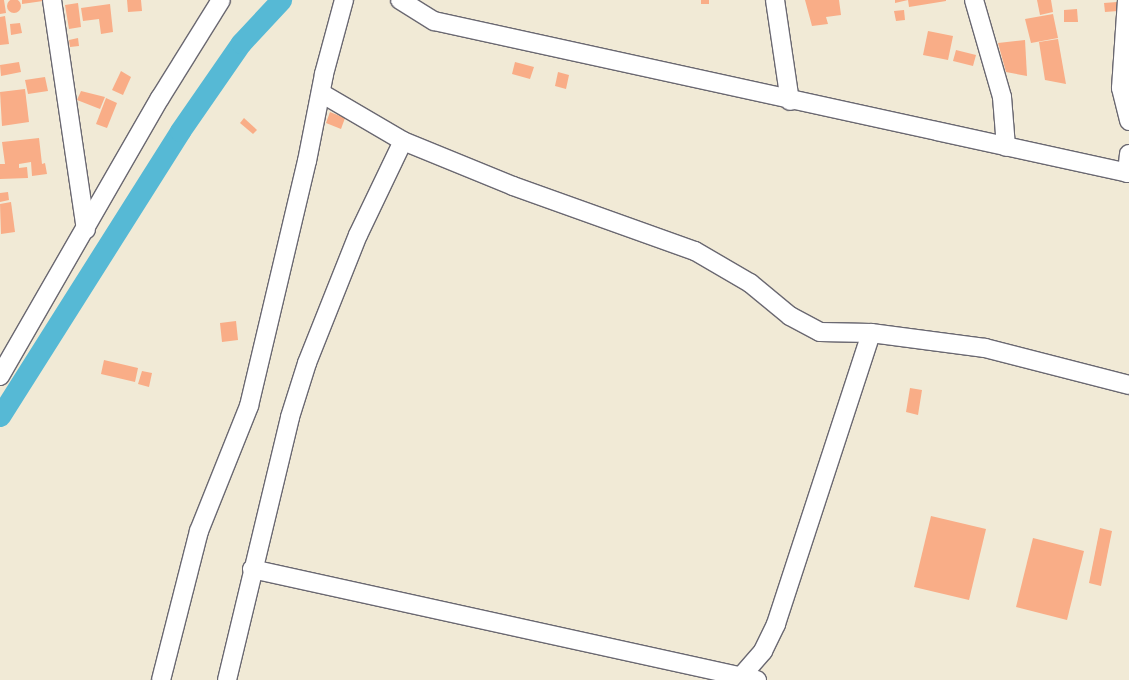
<!DOCTYPE html>
<style>
body{margin:0}
#map{position:relative;width:1129px;height:680px;overflow:hidden;background:#f1ead6;font-family:"Old Standard TT",serif}
div>[style]{position:absolute}
.canal>*{height:21px;margin:-10.5px;padding:0 10.5px;transform-origin:10.5px;border-radius:10.5px;background:#56b9d5}
.building>*{inset:0;background:#f9ad87}
.round{border-radius:50%}
.roads{filter:drop-shadow(1px 0 #6a6871) drop-shadow(-1px 0 #6a6871) drop-shadow(0 1px #6a6871) drop-shadow(0 -1px #6a6871)}
.minor>*{height:18px;margin:-9px;padding:0 9px;transform-origin:9px;border-radius:9px;background:#fff}
span{translate:-50% -50%;white-space:nowrap;text-align:center;line-height:1.15;-webkit-text-stroke:4.5px #f6f6f2;paint-order:stroke}
</style>
<div id="map">
<div class="canal">
<div style="left:0;top:416px;width:337px;rotate:-57.7deg"></div>
<div style="left:180px;top:131px;width:107px;rotate:-55.3deg"></div>
<div style="left:241px;top:43px;width:59px;rotate:-47.1deg"></div>
</div>
<div class="building">
<div class="round" style="left:7px;top:-1px;width:14px;height:14px"></div>
<div style="clip-path:polygon(0 0,4px 0,6px 13px,0 14px)"></div>
<div style="clip-path:polygon(22px 0,43px 0,43px 1px,22px 4px)"></div>
<div style="clip-path:polygon(127px 0,141px 0,142px 11px,128px 12px)"></div>
<div style="clip-path:polygon(701px 0,709px 0,709px 4px,701px 4px)"></div>
<div style="clip-path:polygon(805px 0,839px 0,841px 15px,826px 17px,828px 24px,812px 26px)"></div>
<div style="clip-path:polygon(895px 0,946px 0,946px 1px,909px 7px,908px 0,895px 3px)"></div>
<div style="clip-path:polygon(1037px 0,1051px 0,1053px 12px,1040px 15px)"></div>
<div style="clip-path:polygon(1117px 2px,1118px 11px,1105px 12px,1104px 3px)"></div>
<div style="clip-path:polygon(78px 3px,81px 27px,69px 29px,65px 5px)"></div>
<div style="clip-path:polygon(110px 4px,113px 32px,101px 34px,99px 19px,83px 21px,81px 8px)"></div>
<div style="clip-path:polygon(1077px 9px,1078px 22px,1064px 22px,1064px 10px)"></div>
<div style="clip-path:polygon(904px 10px,905px 20px,896px 21px,894px 11px)"></div>
<div style="clip-path:polygon(1053px 14px,1058px 38px,1031px 43px,1025px 19px)"></div>
<div style="clip-path:polygon(5px 16px,9px 44px,0 45px,0 17px)"></div>
<div style="clip-path:polygon(20px 23px,22px 33px,11px 35px,10px 24px)"></div>
<div style="clip-path:polygon(928px 31px,953px 36px,948px 60px,923px 55px)"></div>
<div style="clip-path:polygon(78px 38px,79px 46px,70px 47px,69px 40px)"></div>
<div style="clip-path:polygon(1058px 39px,1066px 84px,1045px 80px,1039px 42px)"></div>
<div style="clip-path:polygon(1025px 40px,1027px 76px,1006px 72px,998px 43px)"></div>
<div style="clip-path:polygon(956px 50px,976px 55px,973px 66px,953px 61px)"></div>
<div style="clip-path:polygon(19px 62px,21px 72px,1px 76px,0 65px)"></div>
<div style="clip-path:polygon(515px 62px,534px 67px,530px 79px,512px 74px)"></div>
<div style="clip-path:polygon(121px 71px,131px 77px,123px 95px,112px 90px)"></div>
<div style="clip-path:polygon(558px 72px,569px 75px,566px 89px,555px 86px)"></div>
<div style="clip-path:polygon(45px 77px,48px 91px,28px 94px,25px 80px)"></div>
<div style="clip-path:polygon(25px 89px,29px 122px,2px 126px,0 92px)"></div>
<div style="clip-path:polygon(81px 91px,105px 97px,100px 109px,77px 100px)"></div>
<div style="clip-path:polygon(106px 98px,117px 103px,107px 128px,96px 124px)"></div>
<div style="clip-path:polygon(330px 112px,345px 118px,341px 129px,326px 123px)"></div>
<div style="clip-path:polygon(244px 118px,257px 130px,253px 134px,240px 123px)"></div>
<div style="clip-path:polygon(39px 138px,42px 164px,45px 163px,47px 174px,32px 176px,31px 162px,19px 164px,19px 168px,27px 167px,28px 178px,0 179px,0 164px,5px 164px,2px 142px)"></div>
<div style="clip-path:polygon(8px 192px,9px 200px,0 202px,0 193px)"></div>
<div style="clip-path:polygon(11px 202px,15px 232px,1px 234px,0 204px)"></div>
<div style="clip-path:polygon(236px 321px,238px 340px,222px 342px,220px 323px)"></div>
<div style="clip-path:polygon(104px 360px,138px 368px,135px 382px,101px 374px)"></div>
<div style="clip-path:polygon(142px 371px,152px 373px,149px 387px,138px 384px)"></div>
<div style="clip-path:polygon(910px 388px,922px 390px,918px 415px,906px 412px)"></div>
<div style="clip-path:polygon(931px 516px,986px 529px,969px 600px,914px 587px)"></div>
<div style="clip-path:polygon(1100px 528px,1112px 531px,1101px 586px,1089px 583px)"></div>
<div style="clip-path:polygon(1033px 538px,1084px 551px,1067px 620px,1016px 607px)"></div>
</div>
<div class="roads">
<div class="minor">
<div style="left:52px;top:0;width:232px;rotate:81.6deg"></div>
<div style="left:400px;top:0;width:40px;rotate:32deg"></div>
<div style="left:434px;top:21px;width:711px;rotate:12.34deg"></div>
<div style="left:775px;top:0;width:102px;rotate:81.6deg"></div>
<div style="left:974px;top:0;width:101px;rotate:73.9deg"></div>
<div style="left:1002px;top:97px;width:50px;rotate:85.4deg"></div>
<div style="left:1127px;top:0;width:88px;rotate:93.9deg"></div>
<div style="left:1121px;top:88px;width:34px;rotate:76deg"></div>
<div style="left:321px;top:93px;width:95px;rotate:30.3deg"></div>
<div style="left:403px;top:141px;width:119px;rotate:22.2deg"></div>
<div style="left:513px;top:186px;width:193px;rotate:19.7deg"></div>
<div style="left:695px;top:251px;width:64px;rotate:30.2deg"></div>
<div style="left:750px;top:283px;width:52px;rotate:39.5deg"></div>
<div style="left:790px;top:316px;width:34px;rotate:28deg"></div>
<div style="left:820px;top:332px;width:51px;rotate:1.1deg"></div>
<div style="left:871px;top:333px;width:115px;rotate:7.5deg"></div>
<div style="left:985px;top:348px;width:149px;rotate:14.4deg"></div>
<div style="left:1127px;top:173px;width:19px;rotate:-84deg"></div>
<div style="left:0;top:376px;width:321px;rotate:-60.1deg"></div>
<div style="left:160px;top:98px;width:115px;rotate:-58.1deg"></div>
<div style="left:252px;top:569px;width:517px;rotate:12.4deg"></div>
<div style="left:161px;top:680px;width:154px;rotate:-75.7deg"></div>
<div style="left:199px;top:531px;width:135px;rotate:-68.2deg"></div>
<div style="left:249px;top:406px;width:252px;rotate:-76.7deg"></div>
<div style="left:307px;top:161px;width:89px;rotate:-78.9deg"></div>
<div style="left:324px;top:74px;width:77px;rotate:-74.9deg"></div>
<div style="left:227px;top:680px;width:270px;rotate:-76.5deg"></div>
<div style="left:290px;top:417px;width:57px;rotate:-72.5deg"></div>
<div style="left:307px;top:363px;width:138px;rotate:-68.3deg"></div>
<div style="left:358px;top:235px;width:104px;rotate:-64.4deg"></div>
<div style="left:738px;top:680px;width:38px;rotate:-49deg"></div>
<div style="left:763px;top:651px;width:30px;rotate:-64deg"></div>
<div style="left:776px;top:624px;width:306px;rotate:-71.9deg"></div>
</div>
</div>
</div>
